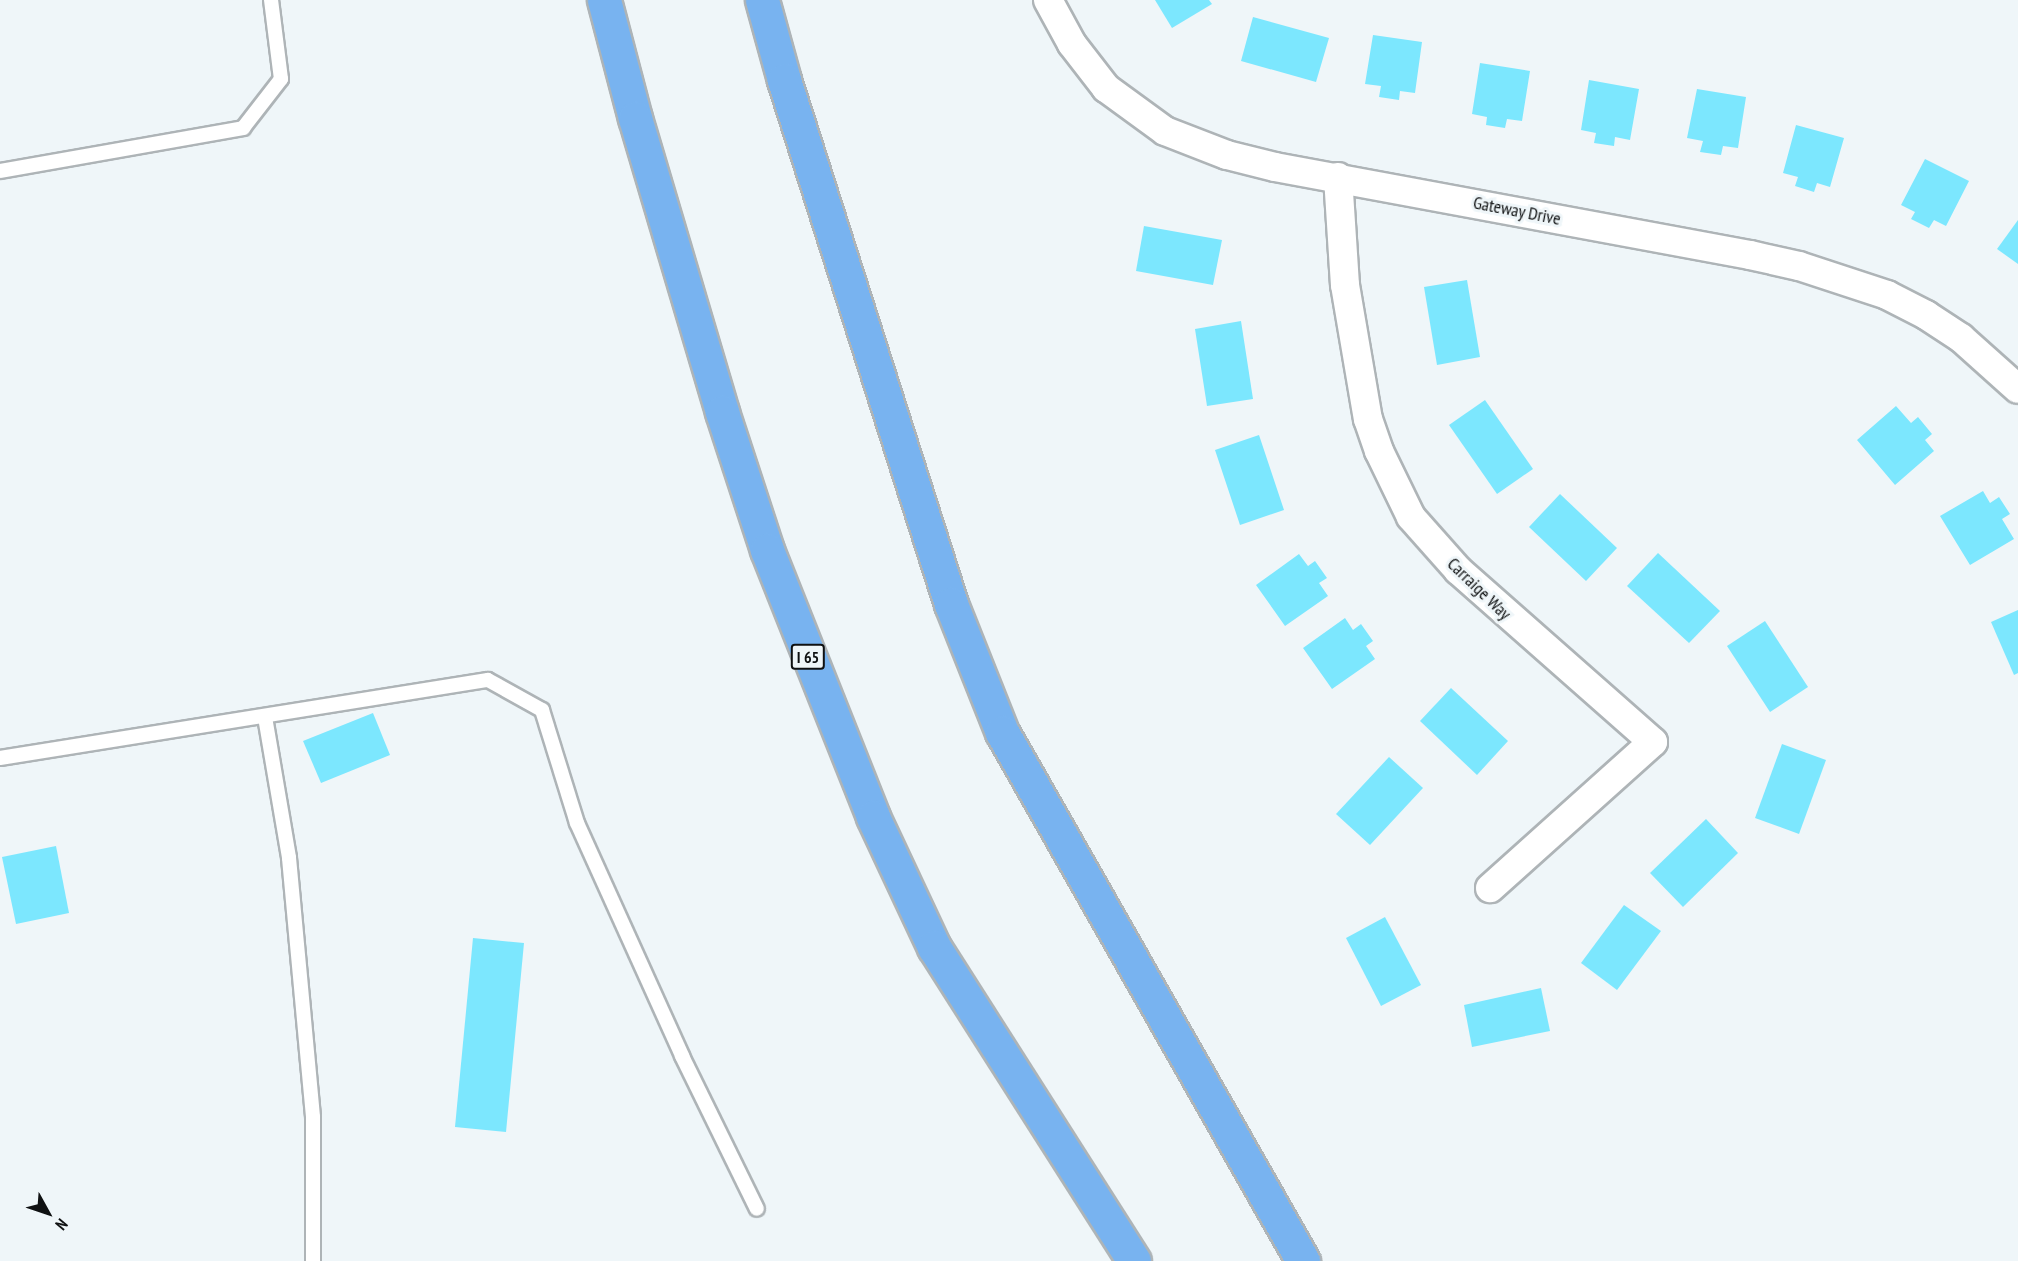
<!DOCTYPE html>
<style>
body{margin:0}
#map{position:relative;width:2018px;height:1261px;overflow:hidden;background:#eff6f9;font-family:"PT Sans Narrow",sans-serif}
div>[style]{position:absolute}
.building>*{inset:0;background:#7ce7fe}
.roads{filter:drop-shadow(2px 0 #aeb4b7) drop-shadow(-2px 0 #aeb4b7) drop-shadow(0 2px #aeb4b7) drop-shadow(0 -2px #aeb4b7)}
.service>*{height:14px;margin:-7px;padding:0 7px;transform-origin:7px;border-radius:7px;background:#fff}
.minor>*{height:28px;margin:-14px;padding:0 14px;transform-origin:14px;border-radius:14px;background:#fff}
.motorway>*{height:33px;margin:-16.5px;padding:0 16.5px;transform-origin:16.5px;border-radius:16.5px;background:#78b3f0}
span{translate:-50% -50%;white-space:nowrap;text-align:center;line-height:1.15;-webkit-text-stroke:6px #eff6f9;paint-order:stroke}
.shield-label span{padding:2px 4px;background:#eff6f9;border:2px solid;border-radius:4px;-webkit-text-stroke-width:0}
.shield-label{font-size:16px;color:#0f1112;font-weight:700}
.street-label{font-size:18px;color:#0f1112}
.north{position:absolute;left:18px;top:1183px;width:60px;height:60px;-webkit-text-stroke:4px #eff6f9;paint-order:stroke;rotate:130deg;font-size:16px;font-weight:700;line-height:24px;text-align:center;color:#0f1112}
.north::after{content:'';display:block;margin:auto;width:21px;height:27px;background:#0f1112;clip-path:polygon(50% 0,100% 100%,50% 72%,0 100%)}
</style>
<div id="map">
<div class="building">
<div style="clip-path:polygon(1155px 0,1209px 0,1212px 4px,1172px 28px)"></div>
<div style="clip-path:polygon(1253px 17px,1329px 38px,1316px 82px,1241px 61px)"></div>
<div style="clip-path:polygon(1373px 35px,1422px 42px,1415px 93px,1400px 91px,1399px 100px,1379px 97px,1381px 86px,1365px 84px)"></div>
<div style="clip-path:polygon(1480px 63px,1530px 71px,1522px 121px,1507px 119px,1505px 128px,1486px 125px,1487px 117px,1472px 114px)"></div>
<div style="clip-path:polygon(1589px 80px,1639px 89px,1630px 140px,1615px 137px,1614px 146px,1594px 143px,1596px 133px,1581px 130px)"></div>
<div style="clip-path:polygon(1697px 89px,1746px 97px,1738px 148px,1723px 146px,1721px 155px,1700px 152px,1703px 141px,1687px 138px)"></div>
<div style="clip-path:polygon(1796px 125px,1844px 138px,1830px 187px,1817px 183px,1814px 192px,1795px 186px,1798px 177px,1783px 173px)"></div>
<div style="clip-path:polygon(1925px 159px,1969px 181px,1946px 226px,1934px 220px,1929px 228px,1911px 219px,1915px 212px,1901px 205px)"></div>
<div style="clip-path:polygon(2018px 220px,2018px 264px,1997px 249px)"></div>
<div style="clip-path:polygon(1144px 226px,1222px 240px,1213px 285px,1136px 271px)"></div>
<div style="clip-path:polygon(1467px 280px,1480px 357px,1437px 365px,1424px 287px)"></div>
<div style="clip-path:polygon(1241px 321px,1253px 399px,1207px 406px,1195px 329px)"></div>
<div style="clip-path:polygon(1485px 400px,1533px 469px,1497px 494px,1449px 425px)"></div>
<div style="clip-path:polygon(1896px 406px,1911px 423px,1918px 417px,1932px 434px,1925px 440px,1934px 451px,1895px 485px,1857px 440px)"></div>
<div style="clip-path:polygon(1259px 435px,1284px 510px,1240px 525px,1215px 450px)"></div>
<div style="clip-path:polygon(1983px 491px,1990px 503px,1999px 497px,2010px 514px,2002px 519px,2014px 539px,1970px 565px,1940px 516px)"></div>
<div style="clip-path:polygon(1560px 494px,1617px 548px,1586px 581px,1529px 527px)"></div>
<div style="clip-path:polygon(1658px 553px,1720px 611px,1689px 643px,1627px 586px)"></div>
<div style="clip-path:polygon(1299px 554px,1308px 566px,1315px 561px,1327px 578px,1319px 583px,1328px 596px,1285px 626px,1256px 585px)"></div>
<div style="clip-path:polygon(2018px 610px,2018px 673px,2014px 675px,1991px 622px)"></div>
<div style="clip-path:polygon(1345px 618px,1353px 630px,1361px 624px,1373px 641px,1366px 646px,1375px 659px,1332px 689px,1303px 648px)"></div>
<div style="clip-path:polygon(1765px 621px,1808px 687px,1770px 712px,1727px 646px)"></div>
<div style="clip-path:polygon(1451px 688px,1508px 741px,1477px 775px,1420px 721px)"></div>
<div style="clip-path:polygon(373px 713px,390px 755px,321px 783px,303px 741px)"></div>
<div style="clip-path:polygon(1782px 744px,1826px 760px,1799px 834px,1755px 818px)"></div>
<div style="clip-path:polygon(1389px 757px,1423px 788px,1370px 845px,1336px 814px)"></div>
<div style="clip-path:polygon(1706px 819px,1738px 853px,1683px 907px,1650px 873px)"></div>
<div style="clip-path:polygon(56px 846px,69px 913px,16px 924px,2px 857px)"></div>
<div style="clip-path:polygon(1624px 905px,1661px 931px,1617px 990px,1581px 963px)"></div>
<div style="clip-path:polygon(1385px 917px,1421px 985px,1381px 1006px,1346px 938px)"></div>
<div style="clip-path:polygon(473px 938px,524px 943px,506px 1132px,455px 1127px)"></div>
<div style="clip-path:polygon(1541px 988px,1550px 1031px,1472px 1047px,1464px 1005px)"></div>
</div>
<div class="roads">
<div class="service">
<div style="left:0;top:171px;width:247px;rotate:-10deg"></div>
<div style="left:243px;top:128px;width:62px;rotate:-52.2deg"></div>
<div style="left:281px;top:79px;width:80px;rotate:-97.2deg"></div>
<div style="left:265px;top:717px;width:143px;rotate:80.3deg"></div>
<div style="left:289px;top:858px;width:260px;rotate:84.7deg"></div>
<div style="left:313px;top:1117px;width:144px;rotate:90deg"></div>
<div style="left:0;top:758px;width:494px;rotate:-9.1deg"></div>
<div style="left:488px;top:680px;width:62px;rotate:29.1deg"></div>
<div style="left:542px;top:710px;width:118px;rotate:72.8deg"></div>
<div style="left:577px;top:823px;width:256px;rotate:65.7deg"></div>
<div style="left:682px;top:1056px;width:170px;rotate:63.9deg"></div>
</div>
<div class="minor">
<div style="left:1048px;top:0;width:50px;rotate:61.4deg"></div>
<div style="left:1072px;top:44px;width:56px;rotate:52.3deg"></div>
<div style="left:1106px;top:88px;width:73px;rotate:36.1deg"></div>
<div style="left:1165px;top:131px;width:66px;rotate:21.2deg"></div>
<div style="left:1227px;top:155px;width:49px;rotate:14deg"></div>
<div style="left:1275px;top:167px;width:483px;rotate:10.5deg"></div>
<div style="left:1750px;top:255px;width:50px;rotate:12.7deg"></div>
<div style="left:1799px;top:266px;width:93px;rotate:18.2deg"></div>
<div style="left:1887px;top:295px;width:44px;rotate:27.1deg"></div>
<div style="left:1926px;top:315px;width:42px;rotate:33.3deg"></div>
<div style="left:1961px;top:338px;width:76px;rotate:41.8deg"></div>
<div style="left:1338px;top:177px;width:108px;rotate:86.3deg"></div>
<div style="left:1345px;top:285px;width:136px;rotate:80.3deg"></div>
<div style="left:1368px;top:419px;width:34px;rotate:71deg"></div>
<div style="left:1379px;top:451px;width:73px;rotate:64.1deg"></div>
<div style="left:1411px;top:517px;width:71px;rotate:48.4deg"></div>
<div style="left:1458px;top:570px;width:260px;rotate:41.4deg"></div>
<div style="left:1653px;top:742px;width:219px;rotate:138.1deg"></div>
</div>
<div class="motorway">
<div style="left:604px;top:0;width:122px;rotate:75.3deg"></div>
<div style="left:635px;top:118px;width:307px;rotate:73.5deg"></div>
<div style="left:722px;top:412px;width:145px;rotate:71.9deg"></div>
<div style="left:767px;top:550px;width:287px;rotate:68.3deg"></div>
<div style="left:873px;top:817px;width:144px;rotate:64.9deg"></div>
<div style="left:934px;top:947px;width:372px;rotate:57.5deg"></div>
<div style="left:762px;top:0;width:83px;rotate:74.6deg"></div>
<div style="left:784px;top:80px;width:550px;rotate:72.32deg"></div>
<div style="left:951px;top:604px;width:138px;rotate:68.3deg"></div>
<div style="left:1002px;top:732px;width:609px;rotate:60.36deg"></div>
</div>
</div>
<div class="shield-label">
<span style="left:808px;top:657px">I 65</span>
</div>
<div class="street-label">
<span style="left:1517px;top:211px;rotate:11deg">Gateway Drive</span>
<span style="left:1479px;top:589px;rotate:44deg">Carraige Way</span>
</div>
<div class="north">N</div>
</div>
